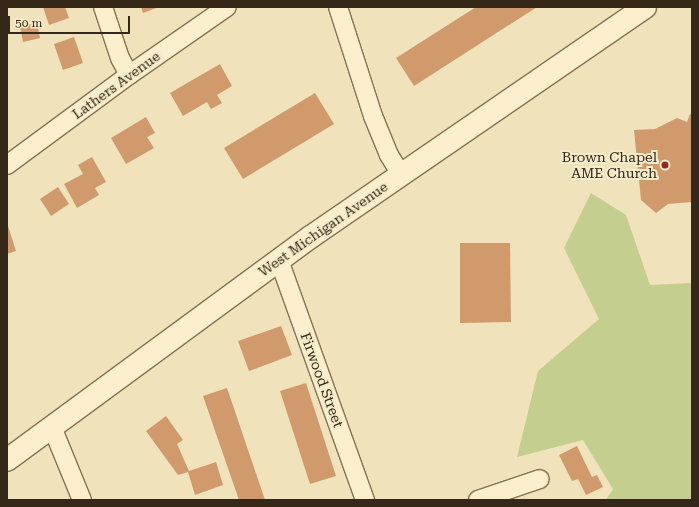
<!DOCTYPE html>
<style>
body{margin:0}
#map{position:relative;width:699px;height:507px;overflow:hidden;background:#f0e2ba;font-family:"Roboto Serif",serif}
div>[style]{position:absolute}
.green>*{inset:0;background:#c4ce8e}
.building>*{inset:0;background:#d19a6d}
.roads{filter:drop-shadow(1px 0 #877153) drop-shadow(-1px 0 #877153) drop-shadow(0 1px #877153) drop-shadow(0 -1px #877153)}
.street>*{height:18px;margin:-9px;padding:0 9px;transform-origin:9px;border-radius:9px;background:#fbefcd}
.secondary>*{height:22px;margin:-11px;padding:0 11px;transform-origin:11px;border-radius:11px;background:#fbefcd}
.dots>*{width:11px;height:11px;translate:-50% -50%;box-sizing:border-box;border:2px solid #f7ecc9;border-radius:50%}
span{translate:-50% -50%;white-space:nowrap;text-align:center;line-height:1.15;-webkit-text-stroke:4px #f7ecc9;paint-order:stroke}
.street-label{font-size:14px;color:#352819}
.poi-label{font-size:14px;color:#352819}
.right{translate:-100% -50%;text-align:right}
.frame{position:absolute;inset:0;border:8px solid #352819;pointer-events:none}
.scale{position:absolute;left:8px;top:16px;width:122px;height:18px;box-sizing:border-box;border:2px solid #352819;border-top:0;padding-left:5px;font-size:12px;line-height:14px;white-space:nowrap;color:#352819;-webkit-text-stroke:3px #f7ecc9;paint-order:stroke}
</style>
<div id="map">
<div class="green">
<div style="clip-path:polygon(591px 193px,626px 215px,650px 285px,691px 283px,692px 281px,692px 500px,606px 500px,613px 489px,583px 440px,517px 457px,538px 371px,599px 319px,564px 248px)"></div>
</div>
<div class="building">
<div style="clip-path:polygon(43px 7px,65px 7px,69px 18px,49px 25px)"></div>
<div style="clip-path:polygon(141px 7px,159px 7px,143px 13px)"></div>
<div style="clip-path:polygon(476px 7px,537px 7px,414px 86px,396px 58px)"></div>
<div style="clip-path:polygon(37px 23px,40px 38px,23px 42px,20px 27px)"></div>
<div style="clip-path:polygon(74px 37px,83px 63px,63px 70px,54px 44px)"></div>
<div style="clip-path:polygon(220px 64px,232px 86px,217px 95px,222px 103px,211px 109px,207px 102px,183px 116px,170px 93px)"></div>
<div style="clip-path:polygon(315px 93px,334px 124px,243px 179px,224px 148px)"></div>
<div style="clip-path:polygon(690px 114px,692px 115px,692px 202px,668px 204px,656px 213px,641px 200px,634px 130px,655px 129px,677px 118px,687px 122px)"></div>
<div style="clip-path:polygon(146px 117px,155px 133px,147px 137px,154px 148px,126px 164px,111px 138px)"></div>
<div style="clip-path:polygon(92px 157px,106px 182px,95px 188px,99px 195px,77px 208px,64px 184px,83px 174px,78px 165px)"></div>
<div style="clip-path:polygon(58px 187px,69px 204px,51px 216px,40px 199px)"></div>
<div style="clip-path:polygon(7px 223px,16px 251px,7px 254px)"></div>
<div style="clip-path:polygon(460px 243px,510px 243px,511px 322px,460px 323px)"></div>
<div style="clip-path:polygon(281px 326px,292px 355px,249px 371px,238px 341px)"></div>
<div style="clip-path:polygon(306px 383px,336px 476px,310px 484px,280px 391px)"></div>
<div style="clip-path:polygon(227px 388px,265px 500px,239px 500px,203px 396px)"></div>
<div style="clip-path:polygon(166px 416px,183px 440px,177px 444px,189px 471px,216px 462px,223px 485px,195px 495px,188px 472px,178px 475px,146px 431px)"></div>
<div style="clip-path:polygon(577px 446px,592px 477px,597px 475px,603px 487px,586px 495px,578px 479px,572px 481px,559px 455px)"></div>
</div>
<div class="roads">
<div class="street">
<div style="left:103px;top:7px;width:54px;rotate:71.6deg"></div>
<div style="left:120px;top:58px;width:19px;rotate:62deg"></div>
<div style="left:338px;top:7px;width:114px;rotate:72.2deg"></div>
<div style="left:373px;top:116px;width:42px;rotate:67.7deg"></div>
<div style="left:389px;top:155px;width:22px;rotate:58deg"></div>
<div style="left:7px;top:165px;width:152px;rotate:-36.4deg"></div>
<div style="left:129px;top:75px;width:119px;rotate:-34.8deg"></div>
<div style="left:279px;top:260px;width:255px;rotate:70.3deg"></div>
<div style="left:52px;top:427px;width:79px;rotate:67.7deg"></div>
<div style="left:478px;top:500px;width:65px;rotate:-18.7deg"></div>
</div>
<div class="secondary">
<div style="left:7px;top:460px;width:378px;rotate:-36.3deg"></div>
<div style="left:312px;top:236px;width:404px;rotate:-34.5deg"></div>
</div>
</div>
<div class="dots">
<div style="left:665px;top:165px;background:#9a2420"></div>
</div>
<div class="street-label">
<span style="left:116px;top:85px;rotate:-36deg">Lathers Avenue</span>
<span style="left:323px;top:229px;rotate:-35deg">West Michigan Avenue</span>
<span style="left:322px;top:380px;rotate:70deg">Firwood Street</span>
</div>
<div class="poi-label">
<span class="right" style="left:657px;top:165px">Brown Chapel<br>AME Church</span>
</div>
<div class="frame"></div>
<div class="scale">50 m</div>
</div>
